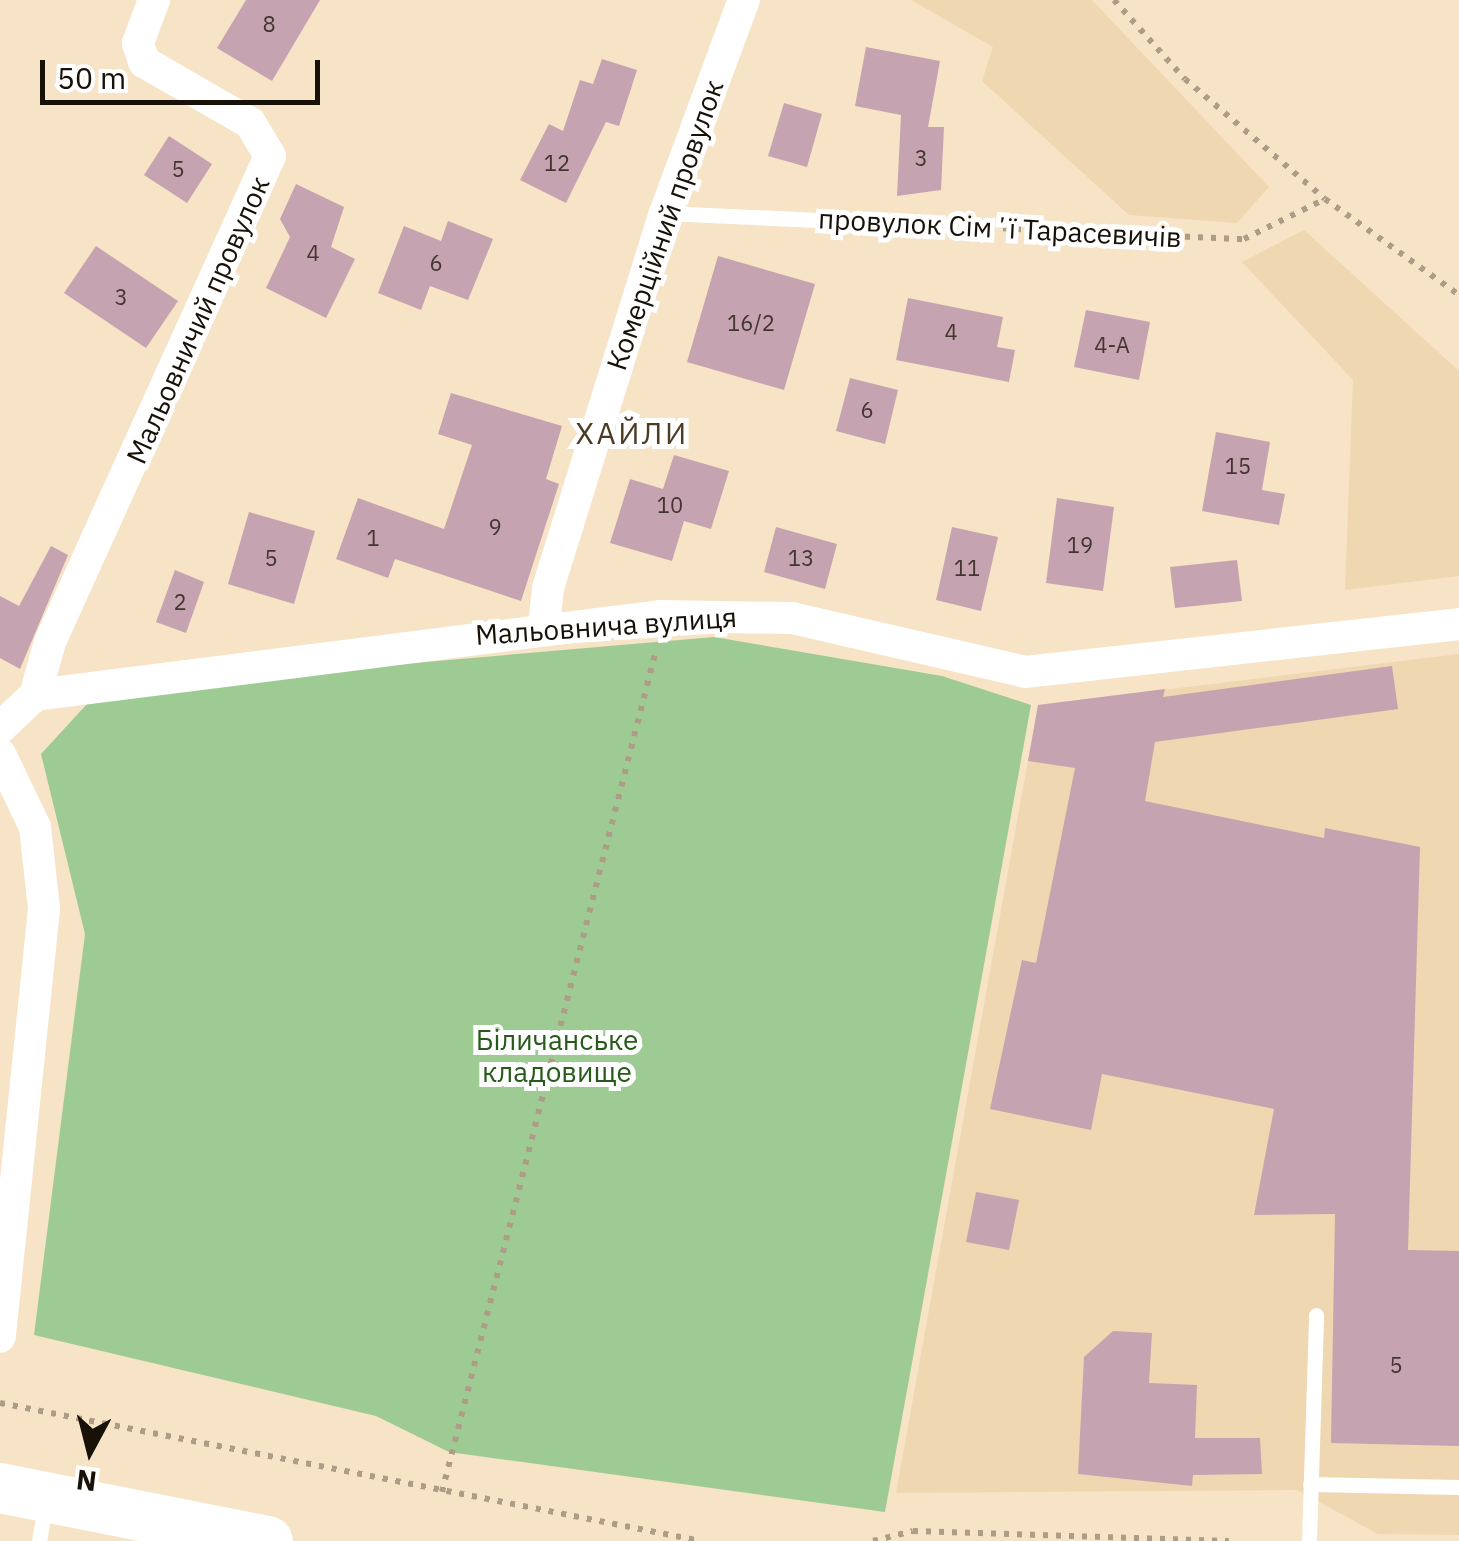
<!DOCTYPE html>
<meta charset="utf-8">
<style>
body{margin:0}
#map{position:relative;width:1459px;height:1541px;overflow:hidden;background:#f7e3c5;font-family:"IBM Plex Sans",sans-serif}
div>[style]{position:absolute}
.built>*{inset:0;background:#efd7b2}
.green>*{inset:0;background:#9ecb93}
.building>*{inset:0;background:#c6a3b0}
.path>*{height:6px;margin-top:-3px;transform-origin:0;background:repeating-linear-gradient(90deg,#ad9d86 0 5px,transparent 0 13px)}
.lane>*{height:15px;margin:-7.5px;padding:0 7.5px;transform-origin:7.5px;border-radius:7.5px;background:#fff}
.street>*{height:32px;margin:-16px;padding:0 16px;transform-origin:16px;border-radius:16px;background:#fff}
.primary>*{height:50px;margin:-25px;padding:0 25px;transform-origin:25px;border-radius:25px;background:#fff}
span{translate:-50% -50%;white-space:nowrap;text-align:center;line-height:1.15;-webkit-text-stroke:10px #fff;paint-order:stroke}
.number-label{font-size:22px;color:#433631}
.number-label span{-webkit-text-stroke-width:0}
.street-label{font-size:28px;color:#171107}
.park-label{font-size:28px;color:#275b1a}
.neighbourhood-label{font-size:30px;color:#4c3c23;letter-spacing:2.5px}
.north{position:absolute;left:40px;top:1401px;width:100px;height:100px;-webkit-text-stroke:8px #fff;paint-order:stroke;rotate:187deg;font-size:28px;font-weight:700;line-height:40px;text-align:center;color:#171107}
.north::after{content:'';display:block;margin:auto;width:35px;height:45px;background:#171107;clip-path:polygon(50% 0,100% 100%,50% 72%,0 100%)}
.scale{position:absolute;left:40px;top:60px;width:280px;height:45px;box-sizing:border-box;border:5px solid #171107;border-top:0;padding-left:12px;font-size:30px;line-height:35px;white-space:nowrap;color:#171107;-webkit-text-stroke:8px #fff;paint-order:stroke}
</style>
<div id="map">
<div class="built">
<div style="clip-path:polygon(911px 0,1092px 0,1269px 187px,1237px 223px,1129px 215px,982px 81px,993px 47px)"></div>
<div style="clip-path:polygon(1304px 230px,1459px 371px,1459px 576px,1345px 590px,1353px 380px,1242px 262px)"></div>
<div style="clip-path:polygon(1459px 654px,1459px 1535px,1378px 1534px,1297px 1490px,896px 1493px,1038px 705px)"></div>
</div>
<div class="green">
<div style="clip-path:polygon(714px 637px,942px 676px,1031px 705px,885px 1512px,449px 1452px,376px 1416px,34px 1335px,85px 934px,41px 754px,87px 704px,321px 671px)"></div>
</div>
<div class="building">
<div style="clip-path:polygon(246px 0,320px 0,272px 81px,217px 48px)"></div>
<div style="clip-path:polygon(866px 47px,940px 61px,928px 127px,944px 127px,941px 190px,897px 196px,901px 115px,855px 106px)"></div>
<div style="clip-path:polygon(602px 59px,637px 70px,619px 126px,606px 122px,566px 203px,520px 180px,549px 124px,563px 131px,580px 80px,593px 84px)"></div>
<div style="clip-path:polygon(784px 103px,822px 114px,807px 167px,768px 156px)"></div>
<div style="clip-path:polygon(169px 136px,212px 164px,187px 203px,144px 175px)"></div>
<div style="clip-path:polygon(296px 184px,344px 207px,331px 247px,355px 259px,326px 318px,266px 288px,290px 237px,280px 219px)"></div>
<div style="clip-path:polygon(448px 221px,493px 239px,468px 300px,430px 286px,421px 310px,378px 293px,404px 226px,441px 241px)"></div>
<div style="clip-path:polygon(96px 246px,178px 301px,146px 348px,64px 293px)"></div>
<div style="clip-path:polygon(718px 256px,815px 284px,784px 390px,687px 362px)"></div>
<div style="clip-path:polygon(908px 298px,1003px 317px,997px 347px,1015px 350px,1009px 382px,896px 360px)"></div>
<div style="clip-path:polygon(1086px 310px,1150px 322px,1139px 380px,1074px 367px)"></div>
<div style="clip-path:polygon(850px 378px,898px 390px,885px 444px,836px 431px)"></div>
<div style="clip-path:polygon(451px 393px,562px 426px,546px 479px,559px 484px,521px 601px,395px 559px,388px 578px,336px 559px,358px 498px,444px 529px,472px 445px,438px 434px)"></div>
<div style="clip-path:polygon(1216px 432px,1270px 442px,1262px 490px,1285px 494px,1279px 525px,1202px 511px)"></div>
<div style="clip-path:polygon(674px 455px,729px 471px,711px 529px,684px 521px,672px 561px,610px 543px,630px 479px,663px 489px)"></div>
<div style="clip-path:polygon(1057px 498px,1114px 507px,1103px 591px,1046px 583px)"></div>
<div style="clip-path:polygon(249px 512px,315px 531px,294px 604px,228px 584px)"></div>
<div style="clip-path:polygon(776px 527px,837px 544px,825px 589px,764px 572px)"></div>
<div style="clip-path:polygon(952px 527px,998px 537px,981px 611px,936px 600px)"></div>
<div style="clip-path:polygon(51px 546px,68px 555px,20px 669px,0 658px,0 596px,19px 606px)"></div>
<div style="clip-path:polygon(1237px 560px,1242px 601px,1175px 608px,1170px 567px)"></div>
<div style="clip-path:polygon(175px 570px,204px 582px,186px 633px,156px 622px)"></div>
<div style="clip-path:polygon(1392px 666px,1398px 709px,1155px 742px,1145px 801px,1324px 838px,1325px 828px,1420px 847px,1408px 1250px,1459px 1251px,1459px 1446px,1331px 1443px,1335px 1214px,1254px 1215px,1274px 1109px,1102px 1074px,1091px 1130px,990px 1109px,1022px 960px,1036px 963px,1075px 768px,1028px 761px,1038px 705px,1165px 689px,1163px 697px)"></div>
<div style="clip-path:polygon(976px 1192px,1019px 1200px,1009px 1250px,966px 1242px)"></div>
<div style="clip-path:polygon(1113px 1331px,1152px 1333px,1149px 1383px,1197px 1385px,1195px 1438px,1260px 1438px,1262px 1474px,1193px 1475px,1192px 1486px,1078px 1474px,1084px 1357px)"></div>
</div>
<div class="path">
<div style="left:1114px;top:0;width:106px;rotate:48.1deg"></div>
<div style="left:1185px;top:79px;width:184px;rotate:40.6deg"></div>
<div style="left:1325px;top:199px;width:165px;rotate:35.6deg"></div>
<div style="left:886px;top:223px;width:358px;rotate:2.6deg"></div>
<div style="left:1244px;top:239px;width:90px;rotate:-26.3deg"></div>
<div style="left:0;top:1403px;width:714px;rotate:11.14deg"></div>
<div style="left:442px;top:1492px;width:869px;rotate:-75.74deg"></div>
<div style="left:873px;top:1541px;width:41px;rotate:-14deg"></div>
<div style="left:913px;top:1531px;width:316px;rotate:1.8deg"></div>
</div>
<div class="lane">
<div style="left:665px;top:213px;width:196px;rotate:2.6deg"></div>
<div style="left:1310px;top:1484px;width:149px;rotate:1.2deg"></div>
<div style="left:39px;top:1541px;width:36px;rotate:-80deg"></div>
<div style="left:1309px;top:1541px;width:226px;rotate:-88.2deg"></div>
</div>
<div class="street">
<div style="left:544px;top:626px;width:38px;rotate:-84deg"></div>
<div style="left:548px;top:588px;width:393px;rotate:-72.7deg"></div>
<div style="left:665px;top:213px;width:227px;rotate:-69.7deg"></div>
<div style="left:35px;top:695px;width:55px;rotate:-74.2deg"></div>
<div style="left:50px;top:642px;width:533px;rotate:-65.64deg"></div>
<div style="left:270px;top:156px;width:39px;rotate:-121deg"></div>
<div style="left:250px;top:123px;width:122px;rotate:-150.1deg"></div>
<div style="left:144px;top:62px;width:20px;rotate:-108deg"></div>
<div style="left:138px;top:43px;width:46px;rotate:-69.6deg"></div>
<div style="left:0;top:728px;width:48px;rotate:-43.3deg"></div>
<div style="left:35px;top:695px;width:630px;rotate:-7.2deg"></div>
<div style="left:660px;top:616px;width:132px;rotate:0.9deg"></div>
<div style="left:792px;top:618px;width:239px;rotate:13deg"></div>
<div style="left:1025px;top:672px;width:437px;rotate:-6.3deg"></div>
<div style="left:0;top:754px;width:81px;rotate:64.4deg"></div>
<div style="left:35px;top:827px;width:82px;rotate:83.7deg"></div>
<div style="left:44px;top:909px;width:430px;rotate:95.9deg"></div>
</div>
<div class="primary">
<div style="left:0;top:1488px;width:273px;rotate:11.2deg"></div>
</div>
<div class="number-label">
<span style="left:269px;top:24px">8</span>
<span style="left:921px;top:158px">3</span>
<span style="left:557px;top:163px">12</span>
<span style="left:178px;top:169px">5</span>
<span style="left:313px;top:253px">4</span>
<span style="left:436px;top:263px">6</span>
<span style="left:121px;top:297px">3</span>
<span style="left:751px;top:323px">16/2</span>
<span style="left:951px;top:332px">4</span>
<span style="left:1112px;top:345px">4-А</span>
<span style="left:867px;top:410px">6</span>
<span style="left:1238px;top:466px">15</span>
<span style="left:670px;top:505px">10</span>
<span style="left:495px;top:527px">9</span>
<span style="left:373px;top:538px">1</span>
<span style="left:1080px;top:545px">19</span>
<span style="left:271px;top:558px">5</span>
<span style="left:801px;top:558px">13</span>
<span style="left:967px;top:568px">11</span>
<span style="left:180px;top:602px">2</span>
<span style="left:1396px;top:1365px">5</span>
</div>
<div class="street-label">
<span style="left:665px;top:225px;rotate:-71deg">Комерційний провулок</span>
<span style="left:1000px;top:228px;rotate:3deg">провулок Сімʼї Тарасевичів</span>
<span style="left:198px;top:320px;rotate:-66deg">Мальовничий провулок</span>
<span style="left:606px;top:626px;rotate:-4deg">Мальовнича вулиця</span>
</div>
<div class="park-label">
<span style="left:557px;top:1056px">Біличанське<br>кладовище</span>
</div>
<div class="neighbourhood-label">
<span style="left:632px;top:433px">ХАЙЛИ</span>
</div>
<div class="north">N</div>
<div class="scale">50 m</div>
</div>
